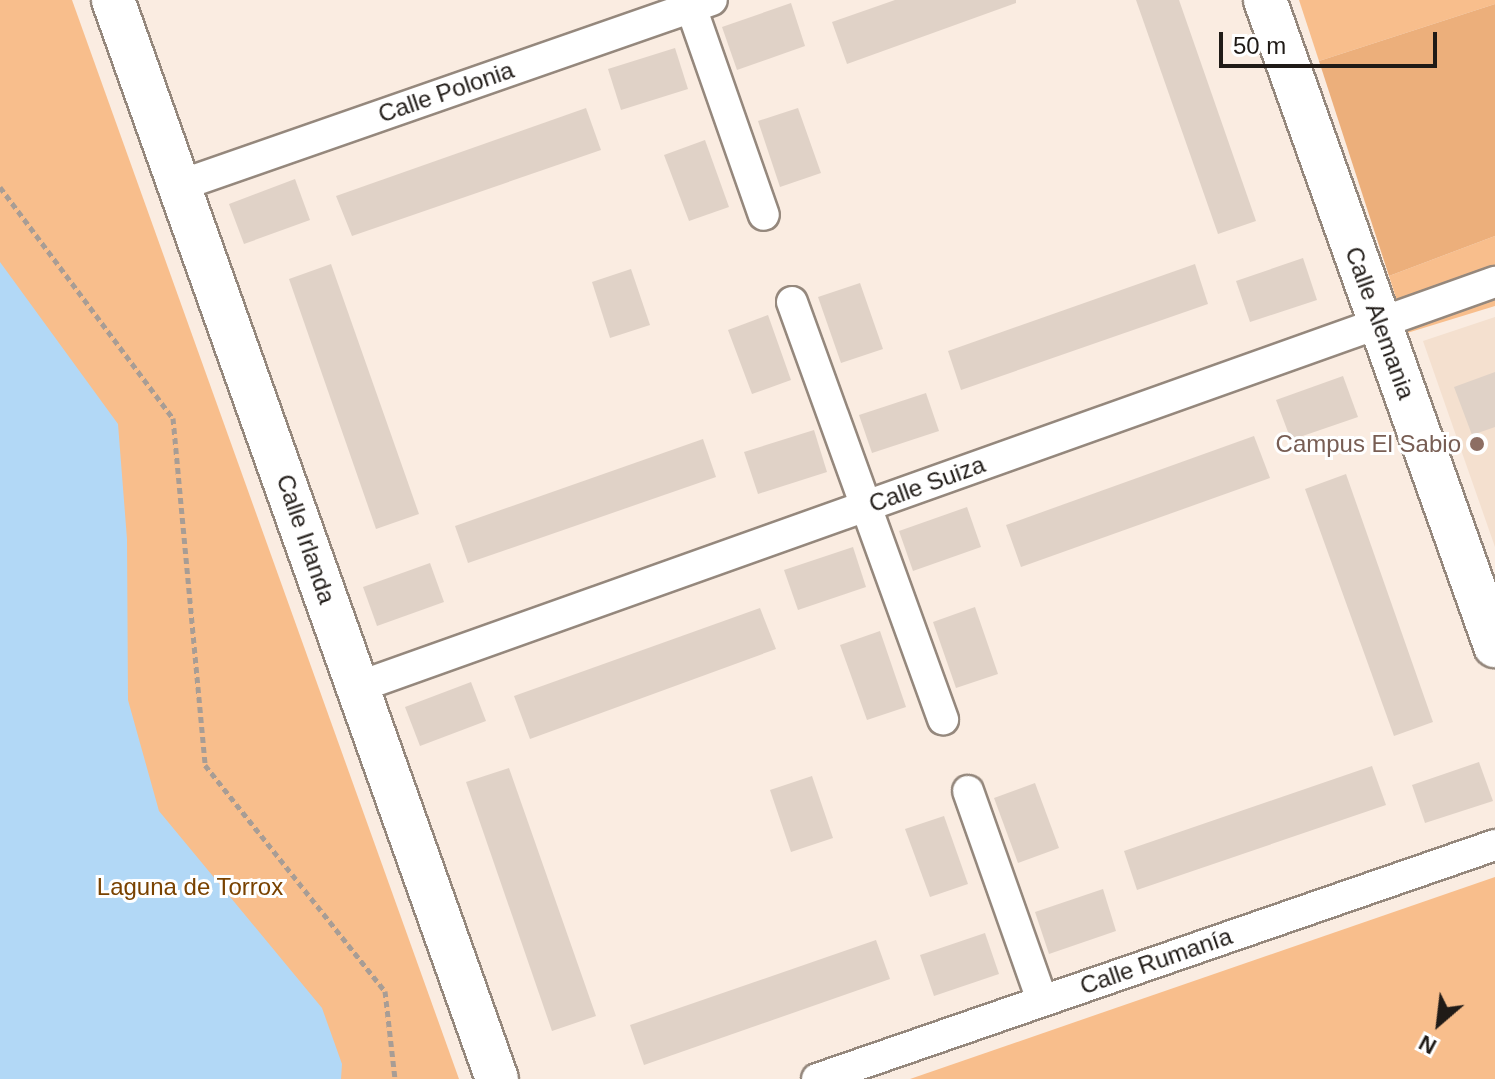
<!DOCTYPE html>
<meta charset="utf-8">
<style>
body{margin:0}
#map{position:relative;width:1495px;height:1079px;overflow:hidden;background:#faece1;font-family:Helvetica,sans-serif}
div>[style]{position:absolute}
.built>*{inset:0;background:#f4e0cf}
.green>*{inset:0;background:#f8be8c}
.forest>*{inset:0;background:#ecaf7b}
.water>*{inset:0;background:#b2d8f6}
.building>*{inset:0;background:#e0d2c7}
.path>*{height:5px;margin-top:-2.5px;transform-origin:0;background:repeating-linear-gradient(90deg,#a89d95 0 6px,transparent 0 10px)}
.roads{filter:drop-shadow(2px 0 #95887d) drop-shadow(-2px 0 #95887d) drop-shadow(0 2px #95887d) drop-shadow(0 -2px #95887d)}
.street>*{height:30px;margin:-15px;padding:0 15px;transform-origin:15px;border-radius:15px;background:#fff}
.secondary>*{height:42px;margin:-21px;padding:0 21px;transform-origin:21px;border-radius:21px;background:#fff}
.dots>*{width:22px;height:22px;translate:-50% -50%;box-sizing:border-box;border:4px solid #fff;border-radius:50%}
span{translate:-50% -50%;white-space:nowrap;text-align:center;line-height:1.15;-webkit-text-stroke:6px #fff;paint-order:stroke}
.street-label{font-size:24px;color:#201b17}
.education-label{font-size:24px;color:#785e54}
.right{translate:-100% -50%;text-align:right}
.park-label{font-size:24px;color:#794200}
.north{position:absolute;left:1399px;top:983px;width:80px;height:80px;-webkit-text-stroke:6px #fff;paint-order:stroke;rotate:208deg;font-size:22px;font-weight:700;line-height:32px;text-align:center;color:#201b17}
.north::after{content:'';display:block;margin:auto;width:28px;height:36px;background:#201b17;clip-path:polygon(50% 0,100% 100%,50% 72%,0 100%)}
.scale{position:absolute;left:1219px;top:32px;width:218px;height:36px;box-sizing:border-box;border:4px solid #201b17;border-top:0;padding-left:10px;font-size:24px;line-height:28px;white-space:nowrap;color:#201b17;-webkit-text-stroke:6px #fff;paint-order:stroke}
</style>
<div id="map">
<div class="built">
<div style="clip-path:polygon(1495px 317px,1495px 547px,1423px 341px)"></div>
</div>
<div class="green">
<div style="clip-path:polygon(0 0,72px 0,459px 1079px,0 1079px)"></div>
<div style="clip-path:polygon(1299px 0,1495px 0,1495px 4px,1319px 61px)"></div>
<div style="clip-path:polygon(1495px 236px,1495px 306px,1407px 333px,1389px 276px)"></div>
<div style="clip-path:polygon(1495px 877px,1495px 1079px,910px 1079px)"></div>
</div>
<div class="forest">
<div style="clip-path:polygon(1495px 4px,1495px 236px,1389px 276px,1319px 61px)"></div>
</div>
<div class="water">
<div style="clip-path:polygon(0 262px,118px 424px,127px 539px,128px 700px,159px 811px,322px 1008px,342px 1064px,341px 1079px,0 1079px)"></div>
</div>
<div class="building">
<div style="clip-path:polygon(895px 0,1016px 0,1016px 3px,847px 64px,832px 22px)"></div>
<div style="clip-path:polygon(1136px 0,1179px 0,1256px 221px,1218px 234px)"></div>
<div style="clip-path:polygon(791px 3px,805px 46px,737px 70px,722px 27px)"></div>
<div style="clip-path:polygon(675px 48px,688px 89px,621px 110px,608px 69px)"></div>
<div style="clip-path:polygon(586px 108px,601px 150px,352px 236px,336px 196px)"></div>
<div style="clip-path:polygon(798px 108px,821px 173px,780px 187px,758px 121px)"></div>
<div style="clip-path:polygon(705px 140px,729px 207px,689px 221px,664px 155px)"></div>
<div style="clip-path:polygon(295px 179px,310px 220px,244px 244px,229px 204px)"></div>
<div style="clip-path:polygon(1303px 258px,1317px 300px,1250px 322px,1236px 281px)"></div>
<div style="clip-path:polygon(331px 264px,419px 514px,376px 529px,289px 279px)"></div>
<div style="clip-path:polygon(1195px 264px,1208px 304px,961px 390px,948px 351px)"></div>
<div style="clip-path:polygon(631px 269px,650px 325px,610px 338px,592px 282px)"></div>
<div style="clip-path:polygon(860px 283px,883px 349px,841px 363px,818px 297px)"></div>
<div style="clip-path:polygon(768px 315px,791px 380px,752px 394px,728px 330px)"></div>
<div style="clip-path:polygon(1495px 372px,1495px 427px,1472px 435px,1454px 387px)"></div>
<div style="clip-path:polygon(1343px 376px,1358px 417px,1291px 440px,1276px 400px)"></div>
<div style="clip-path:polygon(926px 393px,939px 431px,872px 453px,859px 415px)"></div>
<div style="clip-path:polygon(814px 430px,827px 472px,758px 494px,744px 452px)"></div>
<div style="clip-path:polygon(1254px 436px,1270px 478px,1021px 567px,1006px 525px)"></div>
<div style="clip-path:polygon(703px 439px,716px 477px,468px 563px,455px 526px)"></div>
<div style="clip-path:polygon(1346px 474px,1433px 722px,1394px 736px,1305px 489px)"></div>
<div style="clip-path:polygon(967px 507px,981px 547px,913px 571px,899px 531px)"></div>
<div style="clip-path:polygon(853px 547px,866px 587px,798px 610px,784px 570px)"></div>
<div style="clip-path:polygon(430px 563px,444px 602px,377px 626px,363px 587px)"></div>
<div style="clip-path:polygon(975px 607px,998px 674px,956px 688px,933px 622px)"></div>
<div style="clip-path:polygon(760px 608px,776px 649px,530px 739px,514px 696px)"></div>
<div style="clip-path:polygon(880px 631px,906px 707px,867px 720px,840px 645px)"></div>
<div style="clip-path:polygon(471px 682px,486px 721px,420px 746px,405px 707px)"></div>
<div style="clip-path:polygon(1479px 762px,1493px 801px,1425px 823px,1412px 785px)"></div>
<div style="clip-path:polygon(1372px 766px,1386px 805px,1137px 890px,1124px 851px)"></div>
<div style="clip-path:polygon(509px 768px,596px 1016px,552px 1031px,466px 782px)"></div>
<div style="clip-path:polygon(812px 776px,833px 838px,791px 852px,770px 790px)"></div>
<div style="clip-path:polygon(1035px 783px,1059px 848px,1018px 863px,994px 798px)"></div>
<div style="clip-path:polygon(944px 816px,968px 884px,930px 897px,905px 829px)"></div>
<div style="clip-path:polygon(1103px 889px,1116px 931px,1049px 954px,1035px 912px)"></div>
<div style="clip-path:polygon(985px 933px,999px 974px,934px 996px,920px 955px)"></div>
<div style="clip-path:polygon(876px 940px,890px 979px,644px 1065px,630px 1025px)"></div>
</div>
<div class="path">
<div style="left:0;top:187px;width:289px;rotate:53.2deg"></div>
<div style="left:173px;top:418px;width:348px;rotate:84.7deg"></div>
<div style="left:205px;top:765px;width:289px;rotate:51.5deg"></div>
<div style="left:385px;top:991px;width:89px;rotate:83.5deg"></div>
</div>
<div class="roads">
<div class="street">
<div style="left:691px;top:7px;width:220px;rotate:70.7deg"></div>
<div style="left:181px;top:185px;width:562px;rotate:-19.21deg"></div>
<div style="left:792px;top:302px;width:444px;rotate:70.1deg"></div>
<div style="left:358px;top:687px;width:1207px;rotate:-19.61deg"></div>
<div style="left:968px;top:791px;width:222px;rotate:70.5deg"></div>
<div style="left:817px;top:1079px;width:717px;rotate:-19.04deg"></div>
</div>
<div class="secondary">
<div style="left:113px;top:0;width:1145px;rotate:70.41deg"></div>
<div style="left:1265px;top:0;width:686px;rotate:70.4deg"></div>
</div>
</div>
<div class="dots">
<div style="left:1477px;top:444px;background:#8d6e63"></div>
</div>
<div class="street-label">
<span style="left:446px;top:92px;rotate:-19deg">Calle Polonia</span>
<span style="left:1380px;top:323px;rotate:70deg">Calle Alemania</span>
<span style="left:927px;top:484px;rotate:-20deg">Calle Suiza</span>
<span style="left:306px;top:539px;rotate:71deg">Calle Irlanda</span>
<span style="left:1156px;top:961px;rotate:-19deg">Calle Rumanía</span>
</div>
<div class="education-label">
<span class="right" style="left:1461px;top:444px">Campus El Sabio</span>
</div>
<div class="park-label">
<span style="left:190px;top:887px">Laguna de Torrox</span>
</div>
<div class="north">N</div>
<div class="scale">50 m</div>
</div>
